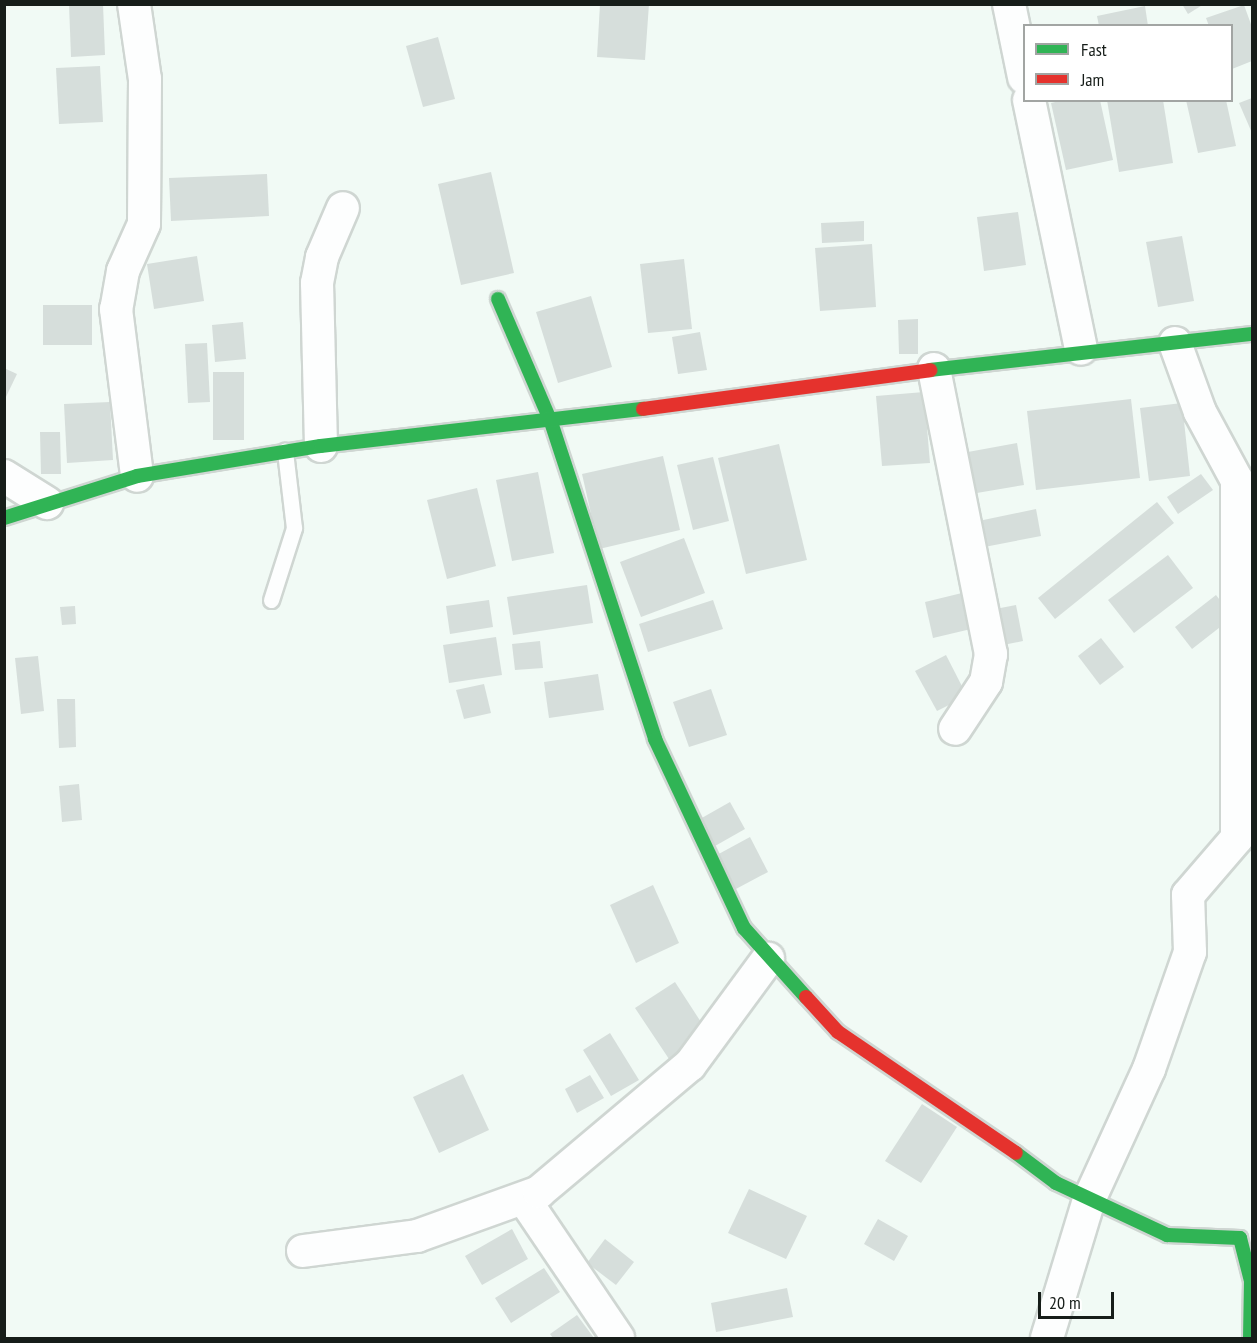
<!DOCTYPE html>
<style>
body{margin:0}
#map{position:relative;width:1257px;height:1343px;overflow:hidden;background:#f1faf5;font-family:"PT Sans Narrow",sans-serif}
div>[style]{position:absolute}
.building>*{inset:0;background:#d6dedb}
.roads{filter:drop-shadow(2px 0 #cfd6d2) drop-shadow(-2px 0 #cfd6d2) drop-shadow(0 2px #cfd6d2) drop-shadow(0 -2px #cfd6d2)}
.lane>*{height:15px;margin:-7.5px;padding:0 7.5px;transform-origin:7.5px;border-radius:7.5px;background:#fdfefe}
.street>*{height:32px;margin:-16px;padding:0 16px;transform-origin:16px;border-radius:16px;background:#fdfefe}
.fast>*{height:14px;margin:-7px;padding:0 7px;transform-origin:7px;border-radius:7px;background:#30b455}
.jam>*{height:14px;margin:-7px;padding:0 7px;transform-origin:7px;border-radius:7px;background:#e5322d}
span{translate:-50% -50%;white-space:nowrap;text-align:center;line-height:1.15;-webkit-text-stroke:4.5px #fff;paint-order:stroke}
.frame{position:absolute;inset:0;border:6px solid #161d19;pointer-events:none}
.legend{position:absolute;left:1023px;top:24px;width:210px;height:78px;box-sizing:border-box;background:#fff;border:2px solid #a2a5a3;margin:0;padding:8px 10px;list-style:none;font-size:18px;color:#161d19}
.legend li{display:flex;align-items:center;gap:12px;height:30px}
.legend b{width:30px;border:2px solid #a2a5a3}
.scale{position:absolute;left:1038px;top:1292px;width:76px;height:27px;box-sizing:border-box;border:3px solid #161d19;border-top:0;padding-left:8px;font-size:18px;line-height:21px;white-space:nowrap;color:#161d19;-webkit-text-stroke:4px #fff;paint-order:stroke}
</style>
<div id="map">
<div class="building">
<div style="clip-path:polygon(69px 4px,103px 4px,105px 55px,71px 57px)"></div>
<div style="clip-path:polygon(600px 4px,649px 4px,645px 60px,597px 57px)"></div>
<div style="clip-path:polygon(1182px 4px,1204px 4px,1188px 14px)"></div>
<div style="clip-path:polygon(1244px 5px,1252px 27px,1252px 61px,1232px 69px,1232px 26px,1209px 26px,1206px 18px)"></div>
<div style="clip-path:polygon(1145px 6px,1148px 26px,1099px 26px,1097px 16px)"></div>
<div style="clip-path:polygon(438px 37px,455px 99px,423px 107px,406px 46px)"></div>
<div style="clip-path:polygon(100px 66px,103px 122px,59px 124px,56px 68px)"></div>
<div style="clip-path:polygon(1252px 98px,1252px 133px,1239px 103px)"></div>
<div style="clip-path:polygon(1064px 100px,1100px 100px,1113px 160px,1066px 170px,1051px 103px)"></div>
<div style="clip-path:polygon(1107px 100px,1163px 100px,1173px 163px,1119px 172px)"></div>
<div style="clip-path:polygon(1186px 100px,1226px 100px,1236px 146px,1198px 153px)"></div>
<div style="clip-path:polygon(491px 172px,514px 273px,461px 285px,438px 184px)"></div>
<div style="clip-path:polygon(267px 174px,269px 216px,171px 221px,169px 178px)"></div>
<div style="clip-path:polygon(1018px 212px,1026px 265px,984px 271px,977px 217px)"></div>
<div style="clip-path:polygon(864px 221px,864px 241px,822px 243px,821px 223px)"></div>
<div style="clip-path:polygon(1182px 236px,1194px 301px,1158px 307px,1146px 242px)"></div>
<div style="clip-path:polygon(872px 244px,876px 307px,820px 311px,815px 248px)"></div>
<div style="clip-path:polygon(197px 256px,204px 301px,154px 309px,147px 264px)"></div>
<div style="clip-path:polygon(684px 259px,692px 329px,648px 333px,640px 264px)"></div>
<div style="clip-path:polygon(591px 296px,612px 367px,558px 383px,536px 312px)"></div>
<div style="clip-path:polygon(43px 305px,92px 305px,92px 345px,43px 345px)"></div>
<div style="clip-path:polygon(918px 319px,918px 354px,899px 354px,898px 320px)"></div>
<div style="clip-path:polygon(243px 322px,246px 359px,215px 362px,212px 325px)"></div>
<div style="clip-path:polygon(700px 332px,707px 370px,678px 374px,672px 337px)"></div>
<div style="clip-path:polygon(207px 343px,210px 402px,188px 403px,185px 344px)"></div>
<div style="clip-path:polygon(4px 368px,17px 374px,4px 401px)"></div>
<div style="clip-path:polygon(213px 372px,244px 372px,244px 440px,213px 440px)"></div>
<div style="clip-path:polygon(924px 392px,930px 463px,882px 466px,876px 396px)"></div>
<div style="clip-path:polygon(1131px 399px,1140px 478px,1036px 490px,1027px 411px)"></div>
<div style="clip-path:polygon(110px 402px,113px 460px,67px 463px,64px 404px)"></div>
<div style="clip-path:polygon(1182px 403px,1190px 476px,1149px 481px,1140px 408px)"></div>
<div style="clip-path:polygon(40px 432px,60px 432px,61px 474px,41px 474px)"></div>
<div style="clip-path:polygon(1017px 443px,1024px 485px,965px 495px,957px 454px)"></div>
<div style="clip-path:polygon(779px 444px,807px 560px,746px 574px,718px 458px)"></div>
<div style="clip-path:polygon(663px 456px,680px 530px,599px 549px,582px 474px)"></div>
<div style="clip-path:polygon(713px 457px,729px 521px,693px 530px,677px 465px)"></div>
<div style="clip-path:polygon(538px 472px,554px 553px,512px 561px,496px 480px)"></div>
<div style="clip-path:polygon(1201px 474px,1213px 490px,1178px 514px,1167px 497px)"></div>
<div style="clip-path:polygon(477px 488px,496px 566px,447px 579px,427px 500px)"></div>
<div style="clip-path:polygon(1157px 502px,1174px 523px,1055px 619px,1038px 598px)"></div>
<div style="clip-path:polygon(1036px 509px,1041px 536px,974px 549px,969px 523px)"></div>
<div style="clip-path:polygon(684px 538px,705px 593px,641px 617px,620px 562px)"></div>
<div style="clip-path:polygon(1168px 555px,1193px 588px,1134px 633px,1108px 600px)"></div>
<div style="clip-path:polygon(587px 585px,593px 623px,513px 635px,507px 597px)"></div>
<div style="clip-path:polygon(962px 593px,971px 629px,933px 638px,925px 602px)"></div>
<div style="clip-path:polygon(1216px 595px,1233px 617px,1192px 649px,1175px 627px)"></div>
<div style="clip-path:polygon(489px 600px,493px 627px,450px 634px,446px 606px)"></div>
<div style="clip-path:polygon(713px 600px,723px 629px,648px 652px,639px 624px)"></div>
<div style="clip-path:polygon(1016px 605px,1023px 641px,998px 646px,990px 610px)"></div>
<div style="clip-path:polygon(75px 606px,76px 624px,62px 625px,60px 607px)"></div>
<div style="clip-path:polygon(496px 637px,502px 675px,449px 683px,443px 645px)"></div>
<div style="clip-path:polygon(1101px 638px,1124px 667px,1100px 685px,1078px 656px)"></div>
<div style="clip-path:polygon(540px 641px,543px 668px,515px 670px,512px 644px)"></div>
<div style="clip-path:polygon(946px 655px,967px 696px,937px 711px,915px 671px)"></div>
<div style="clip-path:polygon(38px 656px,44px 711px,21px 714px,15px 658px)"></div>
<div style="clip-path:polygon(598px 674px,604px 710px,549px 718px,544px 682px)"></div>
<div style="clip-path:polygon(484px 684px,491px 713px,464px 719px,456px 690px)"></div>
<div style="clip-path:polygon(711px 689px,727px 735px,689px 747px,673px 702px)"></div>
<div style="clip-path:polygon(57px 699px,75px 699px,76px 747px,59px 748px)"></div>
<div style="clip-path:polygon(79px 784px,82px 820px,62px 822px,59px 786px)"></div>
<div style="clip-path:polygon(730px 802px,745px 829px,715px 846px,700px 819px)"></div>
<div style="clip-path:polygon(750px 837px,768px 872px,734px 890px,715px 856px)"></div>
<div style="clip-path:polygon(653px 885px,679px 943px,636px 963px,610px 905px)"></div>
<div style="clip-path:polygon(675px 982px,710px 1036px,671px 1062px,635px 1008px)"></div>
<div style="clip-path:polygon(610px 1033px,639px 1080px,611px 1096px,583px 1050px)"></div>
<div style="clip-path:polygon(463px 1074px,489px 1130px,439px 1153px,413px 1097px)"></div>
<div style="clip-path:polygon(590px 1075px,604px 1098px,577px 1113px,565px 1089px)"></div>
<div style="clip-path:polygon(922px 1104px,957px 1127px,921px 1183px,885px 1161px)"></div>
<div style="clip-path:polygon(749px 1189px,807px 1216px,786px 1259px,728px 1233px)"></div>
<div style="clip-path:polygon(878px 1219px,908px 1236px,894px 1261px,864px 1244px)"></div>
<div style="clip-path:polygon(512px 1229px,528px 1259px,482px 1285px,465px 1256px)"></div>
<div style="clip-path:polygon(605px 1239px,634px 1262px,616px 1285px,587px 1263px)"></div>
<div style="clip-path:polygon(544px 1268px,560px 1292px,511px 1323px,495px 1298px)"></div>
<div style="clip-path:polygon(787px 1288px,793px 1317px,716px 1332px,711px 1303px)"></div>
<div style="clip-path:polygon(577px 1315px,594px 1338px,553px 1338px,550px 1334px)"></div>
</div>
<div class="roads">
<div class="lane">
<div style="left:271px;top:600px;width:76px;rotate:-72.3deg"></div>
<div style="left:294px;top:528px;width:78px;rotate:-96.7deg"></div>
</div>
<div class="street">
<div style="left:134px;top:4px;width:76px;rotate:81.7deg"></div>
<div style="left:145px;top:79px;width:145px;rotate:90.4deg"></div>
<div style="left:144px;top:224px;width:51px;rotate:114.1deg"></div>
<div style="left:123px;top:271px;width:39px;rotate:100deg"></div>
<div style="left:116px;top:309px;width:168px;rotate:82.8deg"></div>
<div style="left:1009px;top:4px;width:75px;rotate:78.4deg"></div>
<div style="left:1029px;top:100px;width:254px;rotate:78.2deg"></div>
<div style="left:1175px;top:343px;width:73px;rotate:70.1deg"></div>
<div style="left:1200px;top:412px;width:97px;rotate:61.6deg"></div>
<div style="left:934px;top:369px;width:291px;rotate:78.7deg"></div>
<div style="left:991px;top:654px;width:28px;rotate:100deg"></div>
<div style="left:986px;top:682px;width:56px;rotate:123.4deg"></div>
<div style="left:321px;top:446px;width:163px;rotate:-91.4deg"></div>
<div style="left:317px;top:283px;width:26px;rotate:-79deg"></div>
<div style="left:322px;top:257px;width:53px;rotate:-66.8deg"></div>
<div style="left:4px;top:476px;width:51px;rotate:32.1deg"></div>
<div style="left:524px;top:1199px;width:168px;rotate:55.9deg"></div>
<div style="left:303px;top:1251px;width:115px;rotate:-7.5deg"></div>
<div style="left:417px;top:1236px;width:130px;rotate:-19.8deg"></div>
<div style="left:539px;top:1192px;width:197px;rotate:-40.1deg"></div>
<div style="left:690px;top:1065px;width:132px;rotate:-53.7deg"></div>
<div style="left:1047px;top:1338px;width:144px;rotate:-73.1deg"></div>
<div style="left:1089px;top:1200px;width:144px;rotate:-65.4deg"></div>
<div style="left:1149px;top:1069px;width:124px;rotate:-70.7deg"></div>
<div style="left:1190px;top:952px;width:57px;rotate:-92deg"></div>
<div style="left:1188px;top:895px;width:75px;rotate:-49.3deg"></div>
<div style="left:1237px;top:838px;width:358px;rotate:-90deg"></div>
</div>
<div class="fast">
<div style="left:498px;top:299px;width:134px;rotate:66.7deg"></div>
<div style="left:551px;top:422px;width:334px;rotate:71.8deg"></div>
<div style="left:655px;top:739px;width:209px;rotate:64.8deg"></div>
<div style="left:744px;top:928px;width:93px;rotate:48.1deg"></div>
<div style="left:930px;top:370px;width:324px;rotate:-6.4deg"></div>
<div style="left:4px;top:518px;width:139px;rotate:-17.5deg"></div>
<div style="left:137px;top:476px;width:186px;rotate:-9.3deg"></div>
<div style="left:321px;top:446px;width:324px;rotate:-6.6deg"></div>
<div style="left:1016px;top:1153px;width:50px;rotate:36.9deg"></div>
<div style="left:1056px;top:1183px;width:123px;rotate:25.1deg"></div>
<div style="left:1167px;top:1235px;width:73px;rotate:2.4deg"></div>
<div style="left:1240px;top:1238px;width:44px;rotate:75.7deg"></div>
<div style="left:1251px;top:1281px;width:57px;rotate:91deg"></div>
</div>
<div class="jam">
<div style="left:643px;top:409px;width:290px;rotate:-7.7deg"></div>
<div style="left:806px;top:997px;width:47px;rotate:47.6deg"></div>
<div style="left:838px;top:1032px;width:215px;rotate:34.2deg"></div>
</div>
</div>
<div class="frame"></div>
<ul class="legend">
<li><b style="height:8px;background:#30b455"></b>Fast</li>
<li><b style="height:8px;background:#e5322d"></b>Jam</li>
</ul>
<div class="scale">20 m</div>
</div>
